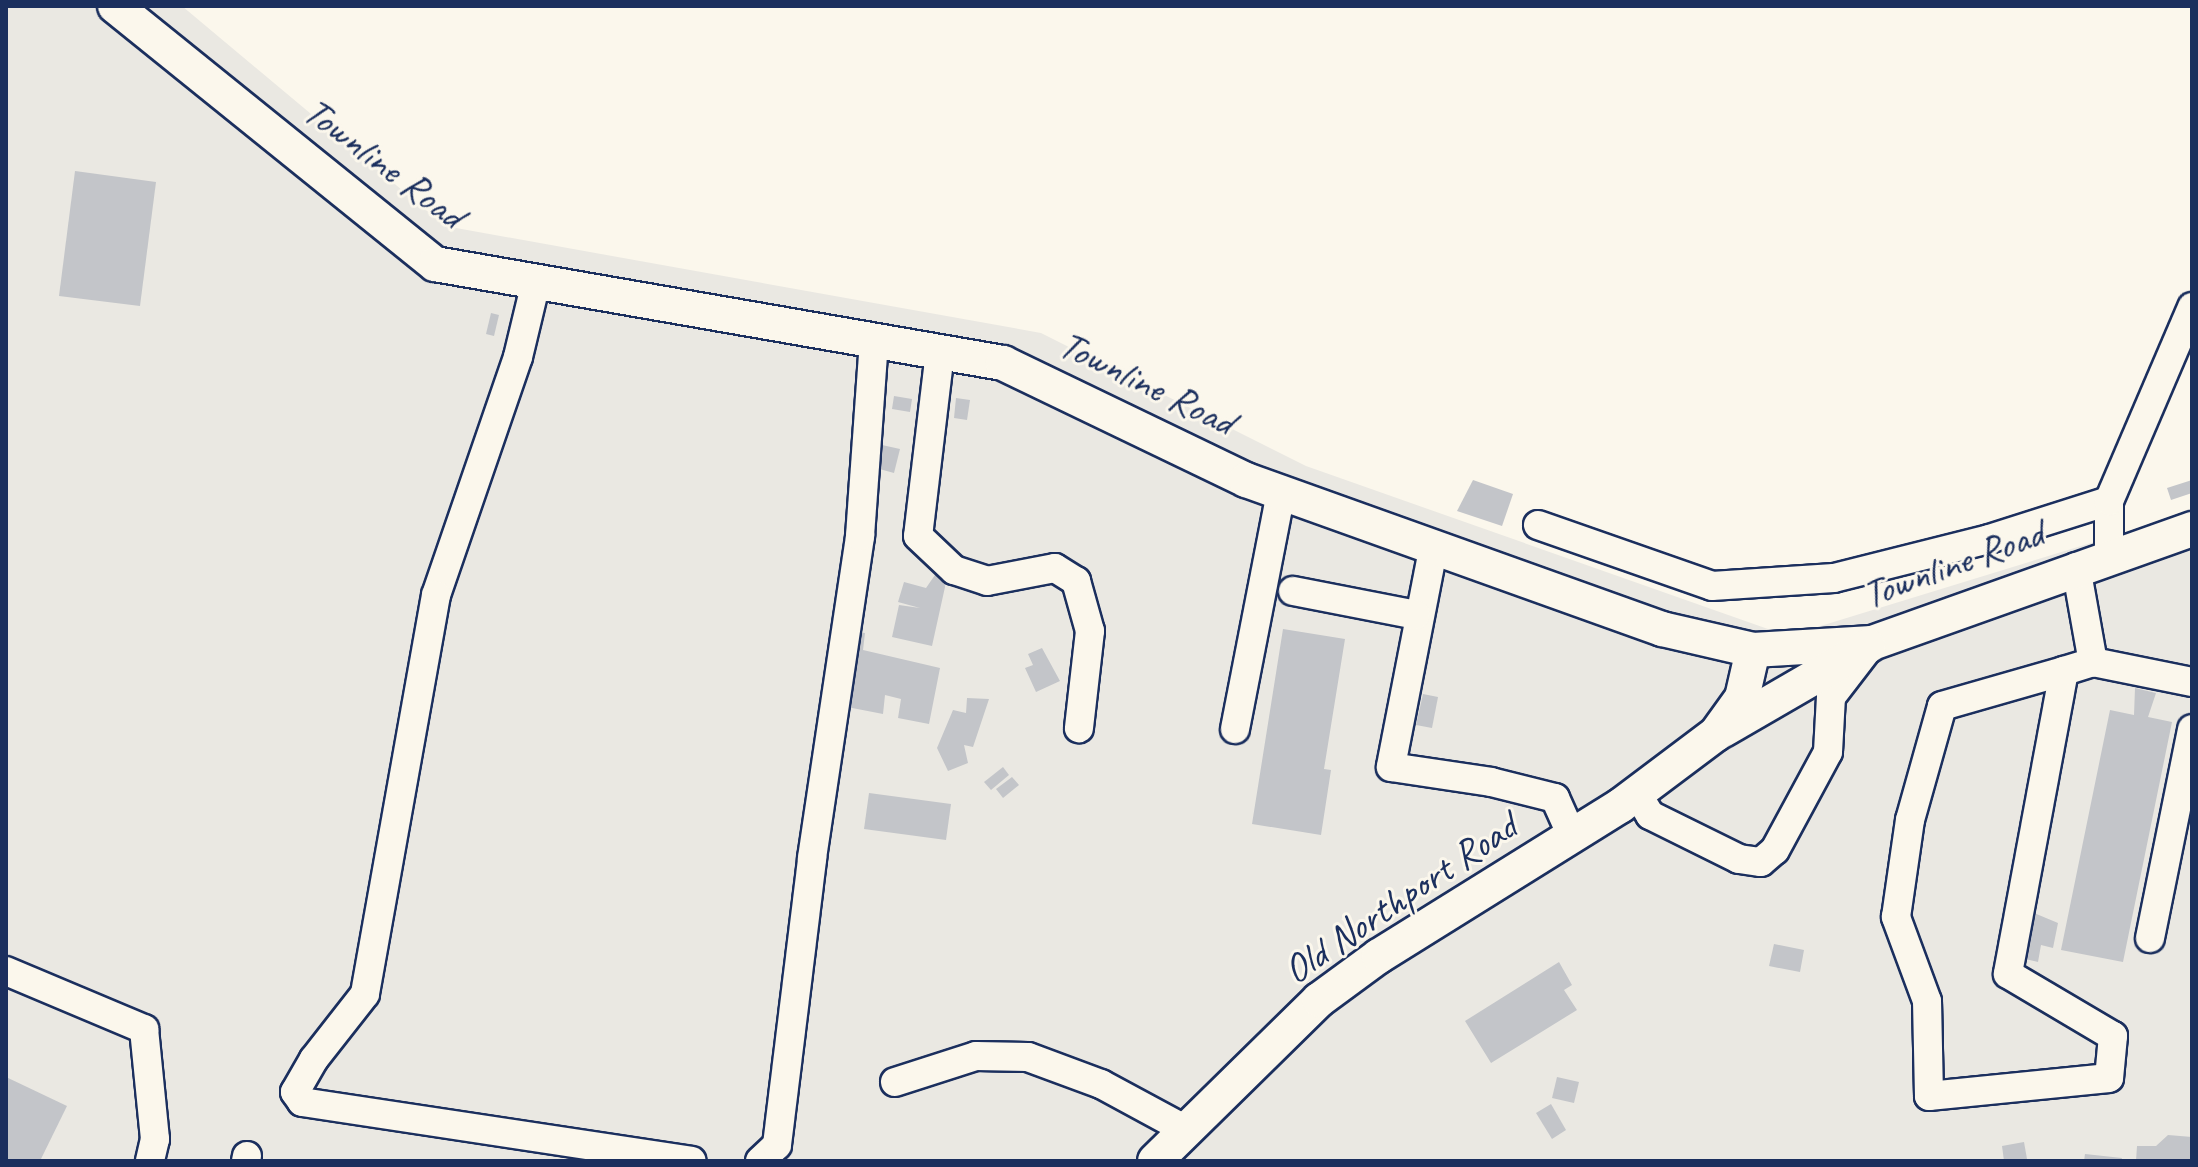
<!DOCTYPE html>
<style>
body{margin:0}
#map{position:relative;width:2198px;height:1167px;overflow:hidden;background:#fbf7ec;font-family:Caveat,sans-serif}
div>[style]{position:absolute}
.built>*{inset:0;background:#eae8e2}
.building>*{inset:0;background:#c3c5c9}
.roads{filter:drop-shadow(2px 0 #1b2f5e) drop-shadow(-2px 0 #1b2f5e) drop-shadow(0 2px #1b2f5e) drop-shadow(0 -2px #1b2f5e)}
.minor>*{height:28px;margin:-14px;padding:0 14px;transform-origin:14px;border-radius:14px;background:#fbf7ec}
.major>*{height:34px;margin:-17px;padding:0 17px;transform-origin:17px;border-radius:17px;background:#fbf7ec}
span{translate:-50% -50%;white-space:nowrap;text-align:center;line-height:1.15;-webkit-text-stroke:6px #fbf7ec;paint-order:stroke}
.street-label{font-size:40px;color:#1b2f5e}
.frame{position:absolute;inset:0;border:8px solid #1b2f5e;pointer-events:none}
</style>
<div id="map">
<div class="built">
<div style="clip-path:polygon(6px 6px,182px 6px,445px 226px,1041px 333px,1306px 466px,1788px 636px,2192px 512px,2192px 1161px,6px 1161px)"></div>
</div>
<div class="building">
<div style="clip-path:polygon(75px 171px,156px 182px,140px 306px,59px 296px)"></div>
<div style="clip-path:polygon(491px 313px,499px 315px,494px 336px,486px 334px)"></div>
<div style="clip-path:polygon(894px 396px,912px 399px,910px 412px,892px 409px)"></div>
<div style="clip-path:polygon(956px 398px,970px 400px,967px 420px,954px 418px)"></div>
<div style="clip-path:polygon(882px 445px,900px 449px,894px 473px,876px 468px)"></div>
<div style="clip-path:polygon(1473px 480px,1513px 494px,1502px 526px,1457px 511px)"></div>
<div style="clip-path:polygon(2192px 480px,2192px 493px,2171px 500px,2167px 488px)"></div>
<div style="clip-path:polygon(935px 575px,944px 577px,945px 587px,932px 646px,892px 637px,899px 605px,920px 608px,898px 602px,904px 582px,926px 588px)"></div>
<div style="clip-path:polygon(1283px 629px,1345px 639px,1324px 769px,1331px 770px,1321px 835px,1252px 824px)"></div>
<div style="clip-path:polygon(849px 631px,865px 633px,863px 650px,940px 668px,929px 724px,898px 718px,901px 699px,885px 695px,883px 714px,842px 706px)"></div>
<div style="clip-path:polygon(1042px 648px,1060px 681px,1036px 692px,1025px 668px,1033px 665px,1028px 654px)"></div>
<div style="clip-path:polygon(2135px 688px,2156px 693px,2148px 717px,2172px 722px,2123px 962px,2061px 950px,2110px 710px,2134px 715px)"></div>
<div style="clip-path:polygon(1423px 694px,1438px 697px,1432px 728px,1416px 725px)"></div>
<div style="clip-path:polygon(967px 698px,989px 699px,973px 747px,964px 745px,968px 763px,948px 771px,937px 748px,953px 710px,966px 713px)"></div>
<div style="clip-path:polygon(1003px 767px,1009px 775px,991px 790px,984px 782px)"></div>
<div style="clip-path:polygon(1012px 777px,1019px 785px,1003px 798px,996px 789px)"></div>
<div style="clip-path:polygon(869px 793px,951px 804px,946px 840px,864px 829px)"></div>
<div style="clip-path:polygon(2034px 913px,2058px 923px,2053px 948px,2041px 945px,2038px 962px,2025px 959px,2028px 944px,2023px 943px,2024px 935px,2030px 936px)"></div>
<div style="clip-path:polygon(1774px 944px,1804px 950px,1800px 972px,1769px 966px)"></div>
<div style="clip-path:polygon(1559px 962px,1572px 985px,1564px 990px,1577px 1010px,1491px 1063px,1465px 1021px)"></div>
<div style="clip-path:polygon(6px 1077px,67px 1106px,40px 1161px,6px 1161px)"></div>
<div style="clip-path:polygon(1557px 1077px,1579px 1082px,1574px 1103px,1552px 1098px)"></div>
<div style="clip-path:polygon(1551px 1104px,1566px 1130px,1552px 1139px,1536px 1113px)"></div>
<div style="clip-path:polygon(2168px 1135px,2192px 1137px,2192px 1161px,2136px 1161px,2137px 1146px,2156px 1146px)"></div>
<div style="clip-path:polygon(2024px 1142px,2027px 1159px,2004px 1161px,2002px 1146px)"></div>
<div style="clip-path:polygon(2085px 1154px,2122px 1158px,2121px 1161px,2084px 1161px)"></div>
</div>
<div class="roads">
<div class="minor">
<div style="left:536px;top:282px;width:77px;rotate:103.5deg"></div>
<div style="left:518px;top:357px;width:252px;rotate:109deg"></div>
<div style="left:436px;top:595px;width:405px;rotate:100.1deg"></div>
<div style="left:365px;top:994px;width:83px;rotate:128.1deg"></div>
<div style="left:314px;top:1059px;width:38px;rotate:120deg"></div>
<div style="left:295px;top:1092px;width:12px;rotate:55deg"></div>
<div style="left:302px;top:1102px;width:394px;rotate:8.6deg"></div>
<div style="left:940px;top:352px;width:185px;rotate:96.8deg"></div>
<div style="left:918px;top:536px;width:50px;rotate:43.4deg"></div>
<div style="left:954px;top:570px;width:35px;rotate:18deg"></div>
<div style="left:987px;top:581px;width:69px;rotate:-10.8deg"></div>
<div style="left:1055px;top:568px;width:25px;rotate:32deg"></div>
<div style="left:1076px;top:581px;width:52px;rotate:74.4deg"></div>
<div style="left:1090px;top:631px;width:98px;rotate:96.5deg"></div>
<div style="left:1538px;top:525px;width:184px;rotate:19.3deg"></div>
<div style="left:1712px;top:586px;width:122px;rotate:-3.8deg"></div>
<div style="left:1834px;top:578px;width:160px;rotate:-14.1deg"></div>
<div style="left:1989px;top:539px;width:126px;rotate:-17.6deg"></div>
<div style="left:1433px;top:550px;width:221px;rotate:101deg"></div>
<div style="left:1391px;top:767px;width:101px;rotate:8.5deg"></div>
<div style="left:1491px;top:782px;width:66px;rotate:14deg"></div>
<div style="left:1555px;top:798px;width:42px;rotate:65.9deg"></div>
<div style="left:2109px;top:556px;width:55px;rotate:-90deg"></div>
<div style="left:2109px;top:501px;width:211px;rotate:-66.8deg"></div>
<div style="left:2076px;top:567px;width:97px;rotate:79.9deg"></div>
<div style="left:2093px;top:662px;width:101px;rotate:11.4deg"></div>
<div style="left:1293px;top:591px;width:125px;rotate:11deg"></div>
<div style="left:2064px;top:671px;width:308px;rotate:100.5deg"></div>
<div style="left:2008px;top:974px;width:122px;rotate:30.6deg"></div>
<div style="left:2113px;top:1036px;width:42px;rotate:95.4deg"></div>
<div style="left:2109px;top:1078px;width:181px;rotate:174.3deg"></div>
<div style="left:1929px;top:1096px;width:95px;rotate:-91.2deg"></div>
<div style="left:1927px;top:1001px;width:90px;rotate:-110.3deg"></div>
<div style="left:1896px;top:917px;width:98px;rotate:-81.8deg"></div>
<div style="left:1910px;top:820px;width:118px;rotate:-74.3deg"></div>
<div style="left:1942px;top:706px;width:127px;rotate:-16deg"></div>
<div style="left:2064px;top:671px;width:30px;rotate:-17deg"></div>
<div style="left:1235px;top:729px;width:240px;rotate:-79deg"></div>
<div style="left:1637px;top:794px;width:25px;rotate:58deg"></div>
<div style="left:1650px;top:815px;width:99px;rotate:26.3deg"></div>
<div style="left:1739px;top:859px;width:22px;rotate:8deg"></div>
<div style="left:1761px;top:862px;width:18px;rotate:-41deg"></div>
<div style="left:1775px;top:850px;width:111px;rotate:-61.6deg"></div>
<div style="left:1828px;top:752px;width:55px;rotate:-86.9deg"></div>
<div style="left:1831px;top:697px;width:59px;rotate:-52.5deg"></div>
<div style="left:2150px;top:938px;width:213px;rotate:-78.6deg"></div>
<div style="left:6px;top:971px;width:150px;rotate:22.8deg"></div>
<div style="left:144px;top:1029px;width:111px;rotate:84.3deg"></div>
<div style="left:155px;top:1139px;width:23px;rotate:103deg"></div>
<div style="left:895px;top:1082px;width:85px;rotate:-17.8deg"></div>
<div style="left:976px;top:1056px;width:52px;rotate:1.1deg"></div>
<div style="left:1028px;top:1057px;width:78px;rotate:20.3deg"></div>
<div style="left:1101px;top:1084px;width:97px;rotate:28.4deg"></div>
<div style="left:246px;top:1161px;width:5px;rotate:-79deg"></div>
<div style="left:760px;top:1161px;width:23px;rotate:-43deg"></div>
<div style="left:777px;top:1145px;width:289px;rotate:-83deg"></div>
<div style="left:812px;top:858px;width:326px;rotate:-81.5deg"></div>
<div style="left:860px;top:536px;width:196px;rotate:-85.9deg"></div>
</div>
<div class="major">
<div style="left:115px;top:6px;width:411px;rotate:38.9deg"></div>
<div style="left:435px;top:264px;width:577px;rotate:9.89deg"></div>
<div style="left:1003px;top:363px;width:270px;rotate:25.7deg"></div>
<div style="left:1246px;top:480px;width:442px;rotate:19.7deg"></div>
<div style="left:1662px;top:629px;width:93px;rotate:13deg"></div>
<div style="left:1753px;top:650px;width:119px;rotate:-3.4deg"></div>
<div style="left:1872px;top:643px;width:340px;rotate:-19.6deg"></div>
<div style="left:1723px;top:730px;width:168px;rotate:-30.1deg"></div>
<div style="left:1155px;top:1161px;width:230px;rotate:-44.5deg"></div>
<div style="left:1319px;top:1000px;width:74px;rotate:-36.3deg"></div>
<div style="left:1379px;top:956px;width:284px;rotate:-31.9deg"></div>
<div style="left:1620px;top:806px;width:120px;rotate:-36.9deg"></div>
<div style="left:1716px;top:734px;width:44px;rotate:-54.2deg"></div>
<div style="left:1742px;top:698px;width:49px;rotate:-77.1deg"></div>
</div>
</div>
<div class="street-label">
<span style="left:384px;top:163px;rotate:37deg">Townline Road</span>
<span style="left:1147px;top:383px;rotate:26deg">Townline Road</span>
<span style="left:1953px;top:564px;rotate:-20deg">Townline Road</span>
<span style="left:1400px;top:898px;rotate:-34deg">Old Northport Road</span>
</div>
<div class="frame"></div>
</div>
